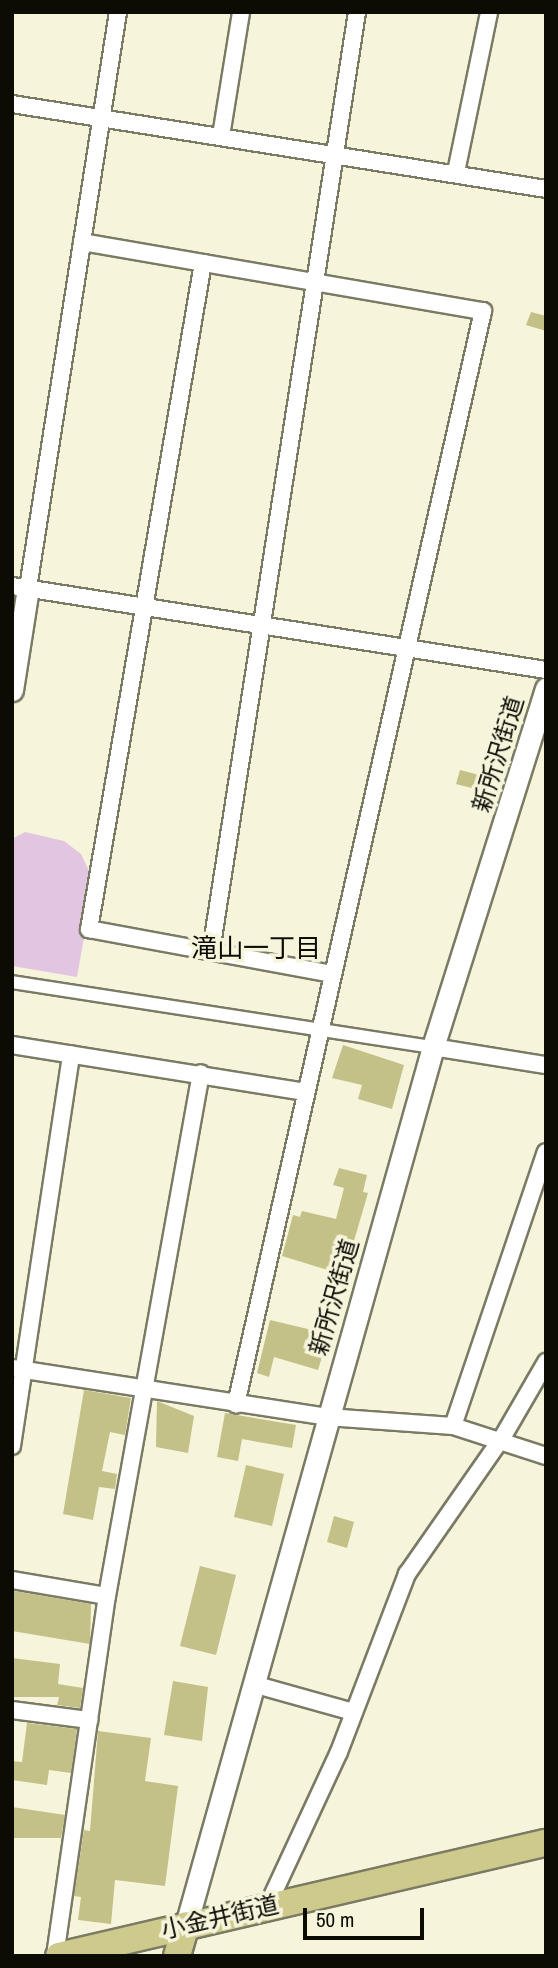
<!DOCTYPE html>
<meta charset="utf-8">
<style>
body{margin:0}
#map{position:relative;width:558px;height:1968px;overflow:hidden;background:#f6f5dc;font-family:"Archivo Narrow","Noto Sans JP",sans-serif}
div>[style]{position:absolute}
.green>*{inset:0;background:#e2c6e1}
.building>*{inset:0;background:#c3c088}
.roads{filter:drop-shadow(2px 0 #7b7a64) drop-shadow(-2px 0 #7b7a64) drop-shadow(0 2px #7b7a64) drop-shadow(0 -2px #7b7a64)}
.pedestrian>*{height:12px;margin:-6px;padding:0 6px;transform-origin:6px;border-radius:6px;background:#fff}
.minor>*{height:16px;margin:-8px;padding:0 8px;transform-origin:8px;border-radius:8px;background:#fff}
.tertiary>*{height:21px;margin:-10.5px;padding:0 10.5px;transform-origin:10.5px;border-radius:10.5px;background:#fff}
.primary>*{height:26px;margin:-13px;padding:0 13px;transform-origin:13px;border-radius:13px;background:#cdca8b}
span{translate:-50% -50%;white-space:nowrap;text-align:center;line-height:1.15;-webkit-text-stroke:7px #f6f5dc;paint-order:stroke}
.street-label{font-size:24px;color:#0c0c05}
.neighbourhood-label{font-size:26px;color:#0c0c05}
.frame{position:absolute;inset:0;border:14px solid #0c0c05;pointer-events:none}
.scale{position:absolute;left:303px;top:1908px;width:121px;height:32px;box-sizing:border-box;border:4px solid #0c0c05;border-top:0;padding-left:9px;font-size:21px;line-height:24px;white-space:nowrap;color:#0c0c05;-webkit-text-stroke:5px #f6f5dc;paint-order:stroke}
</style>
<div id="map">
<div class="green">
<div style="clip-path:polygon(25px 832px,64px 841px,81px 854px,94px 881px,77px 977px,12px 966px,12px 839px)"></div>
</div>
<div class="building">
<div style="clip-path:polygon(531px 312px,546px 316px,546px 331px,526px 325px)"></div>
<div style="clip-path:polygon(460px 770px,495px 779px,491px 793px,456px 784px)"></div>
<div style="clip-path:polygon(343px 1045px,404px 1065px,392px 1109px,358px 1099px,362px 1085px,332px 1078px)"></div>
<div style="clip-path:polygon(339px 1168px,367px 1175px,363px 1192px,368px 1193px,344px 1275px,282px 1256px,293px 1215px,300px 1217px,302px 1211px,336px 1219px,344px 1188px,333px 1185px)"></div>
<div style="clip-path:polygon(270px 1320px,329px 1334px,318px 1370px,274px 1357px,269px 1377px,257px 1373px)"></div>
<div style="clip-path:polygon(84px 1390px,131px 1398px,125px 1435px,110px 1432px,102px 1471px,117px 1474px,115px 1489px,99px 1487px,93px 1520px,63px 1514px)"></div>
<div style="clip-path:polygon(157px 1401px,194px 1416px,188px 1453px,156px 1447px)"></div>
<div style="clip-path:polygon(225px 1413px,296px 1425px,292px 1448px,242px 1439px,238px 1461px,217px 1457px)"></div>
<div style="clip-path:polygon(246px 1465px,284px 1474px,272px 1526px,234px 1517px)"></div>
<div style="clip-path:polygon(334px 1516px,354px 1522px,347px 1548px,327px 1542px)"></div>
<div style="clip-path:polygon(200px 1566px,236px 1575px,216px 1655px,180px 1646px)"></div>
<div style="clip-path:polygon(14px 1591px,91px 1604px,90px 1644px,12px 1631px)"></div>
<div style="clip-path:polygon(12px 1658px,60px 1664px,58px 1684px,83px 1688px,80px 1708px,57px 1705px,59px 1697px,12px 1697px)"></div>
<div style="clip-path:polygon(173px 1681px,208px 1687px,202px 1741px,164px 1735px)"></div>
<div style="clip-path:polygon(27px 1723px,77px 1729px,71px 1773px,49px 1770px,47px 1785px,12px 1780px,12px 1761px,22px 1762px)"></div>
<div style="clip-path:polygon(98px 1731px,151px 1738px,145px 1781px,178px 1786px,165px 1886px,115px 1880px,111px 1924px,78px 1920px,81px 1897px,74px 1896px,84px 1830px,90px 1831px)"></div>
<div style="clip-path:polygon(12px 1807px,65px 1815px,61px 1838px,12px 1838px)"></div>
</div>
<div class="roads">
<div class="pedestrian">
<div style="left:12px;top:982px;width:426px;rotate:8.8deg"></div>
</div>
<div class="minor">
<div style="left:12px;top:104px;width:541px;rotate:9.04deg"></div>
<div style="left:221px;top:136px;width:126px;rotate:-80.8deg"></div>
<div style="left:456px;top:172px;width:163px;rotate:-78.3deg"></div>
<div style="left:82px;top:242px;width:407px;rotate:9.8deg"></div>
<div style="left:483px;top:311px;width:1121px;rotate:102.73deg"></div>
<div style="left:203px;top:263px;width:676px;rotate:99.71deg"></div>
<div style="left:89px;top:929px;width:247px;rotate:10.5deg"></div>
<div style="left:12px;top:586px;width:541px;rotate:8.94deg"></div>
<div style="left:28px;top:588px;width:583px;rotate:-81.12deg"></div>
<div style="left:211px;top:951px;width:950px;rotate:-81.16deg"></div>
<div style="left:12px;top:1045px;width:297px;rotate:9.1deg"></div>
<div style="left:433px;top:1047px;width:114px;rotate:9.1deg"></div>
<div style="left:12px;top:1368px;width:319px;rotate:8.8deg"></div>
<div style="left:327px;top:1417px;width:126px;rotate:4.1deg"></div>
<div style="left:453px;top:1426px;width:98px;rotate:17.9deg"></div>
<div style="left:453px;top:1426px;width:289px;rotate:-71.3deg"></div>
<div style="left:12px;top:1446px;width:396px;rotate:-81.4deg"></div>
<div style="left:12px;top:1580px;width:96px;rotate:9.6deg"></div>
<div style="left:253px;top:1684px;width:104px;rotate:15.6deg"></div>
<div style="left:12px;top:1710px;width:78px;rotate:7.4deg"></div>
<div style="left:267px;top:1907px;width:171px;rotate:-65.1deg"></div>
<div style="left:339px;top:1752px;width:191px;rotate:-69.1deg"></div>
<div style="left:407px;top:1574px;width:166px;rotate:-55.1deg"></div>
<div style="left:502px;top:1438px;width:88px;rotate:-59.9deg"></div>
<div style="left:55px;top:1956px;width:364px;rotate:-81.8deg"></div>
<div style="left:107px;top:1596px;width:531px;rotate:-79.81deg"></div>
</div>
<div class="tertiary">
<div style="left:12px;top:690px;width:103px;rotate:-81.1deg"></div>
<div style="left:186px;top:1925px;width:912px;rotate:-74.29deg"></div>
<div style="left:433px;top:1047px;width:376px;rotate:-72.5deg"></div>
</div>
<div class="primary">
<div style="left:59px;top:1956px;width:500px;rotate:-13.1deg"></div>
<div style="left:177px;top:1956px;width:32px;rotate:-74deg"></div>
</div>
</div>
<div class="street-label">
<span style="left:498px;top:754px;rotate:-73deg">新所沢街道</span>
<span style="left:334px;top:1297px;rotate:-74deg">新所沢街道</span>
<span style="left:220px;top:1917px;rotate:-13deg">小金井街道</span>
</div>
<div class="neighbourhood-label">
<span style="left:256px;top:948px">滝山一丁目</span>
</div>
<div class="frame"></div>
<div class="scale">50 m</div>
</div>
